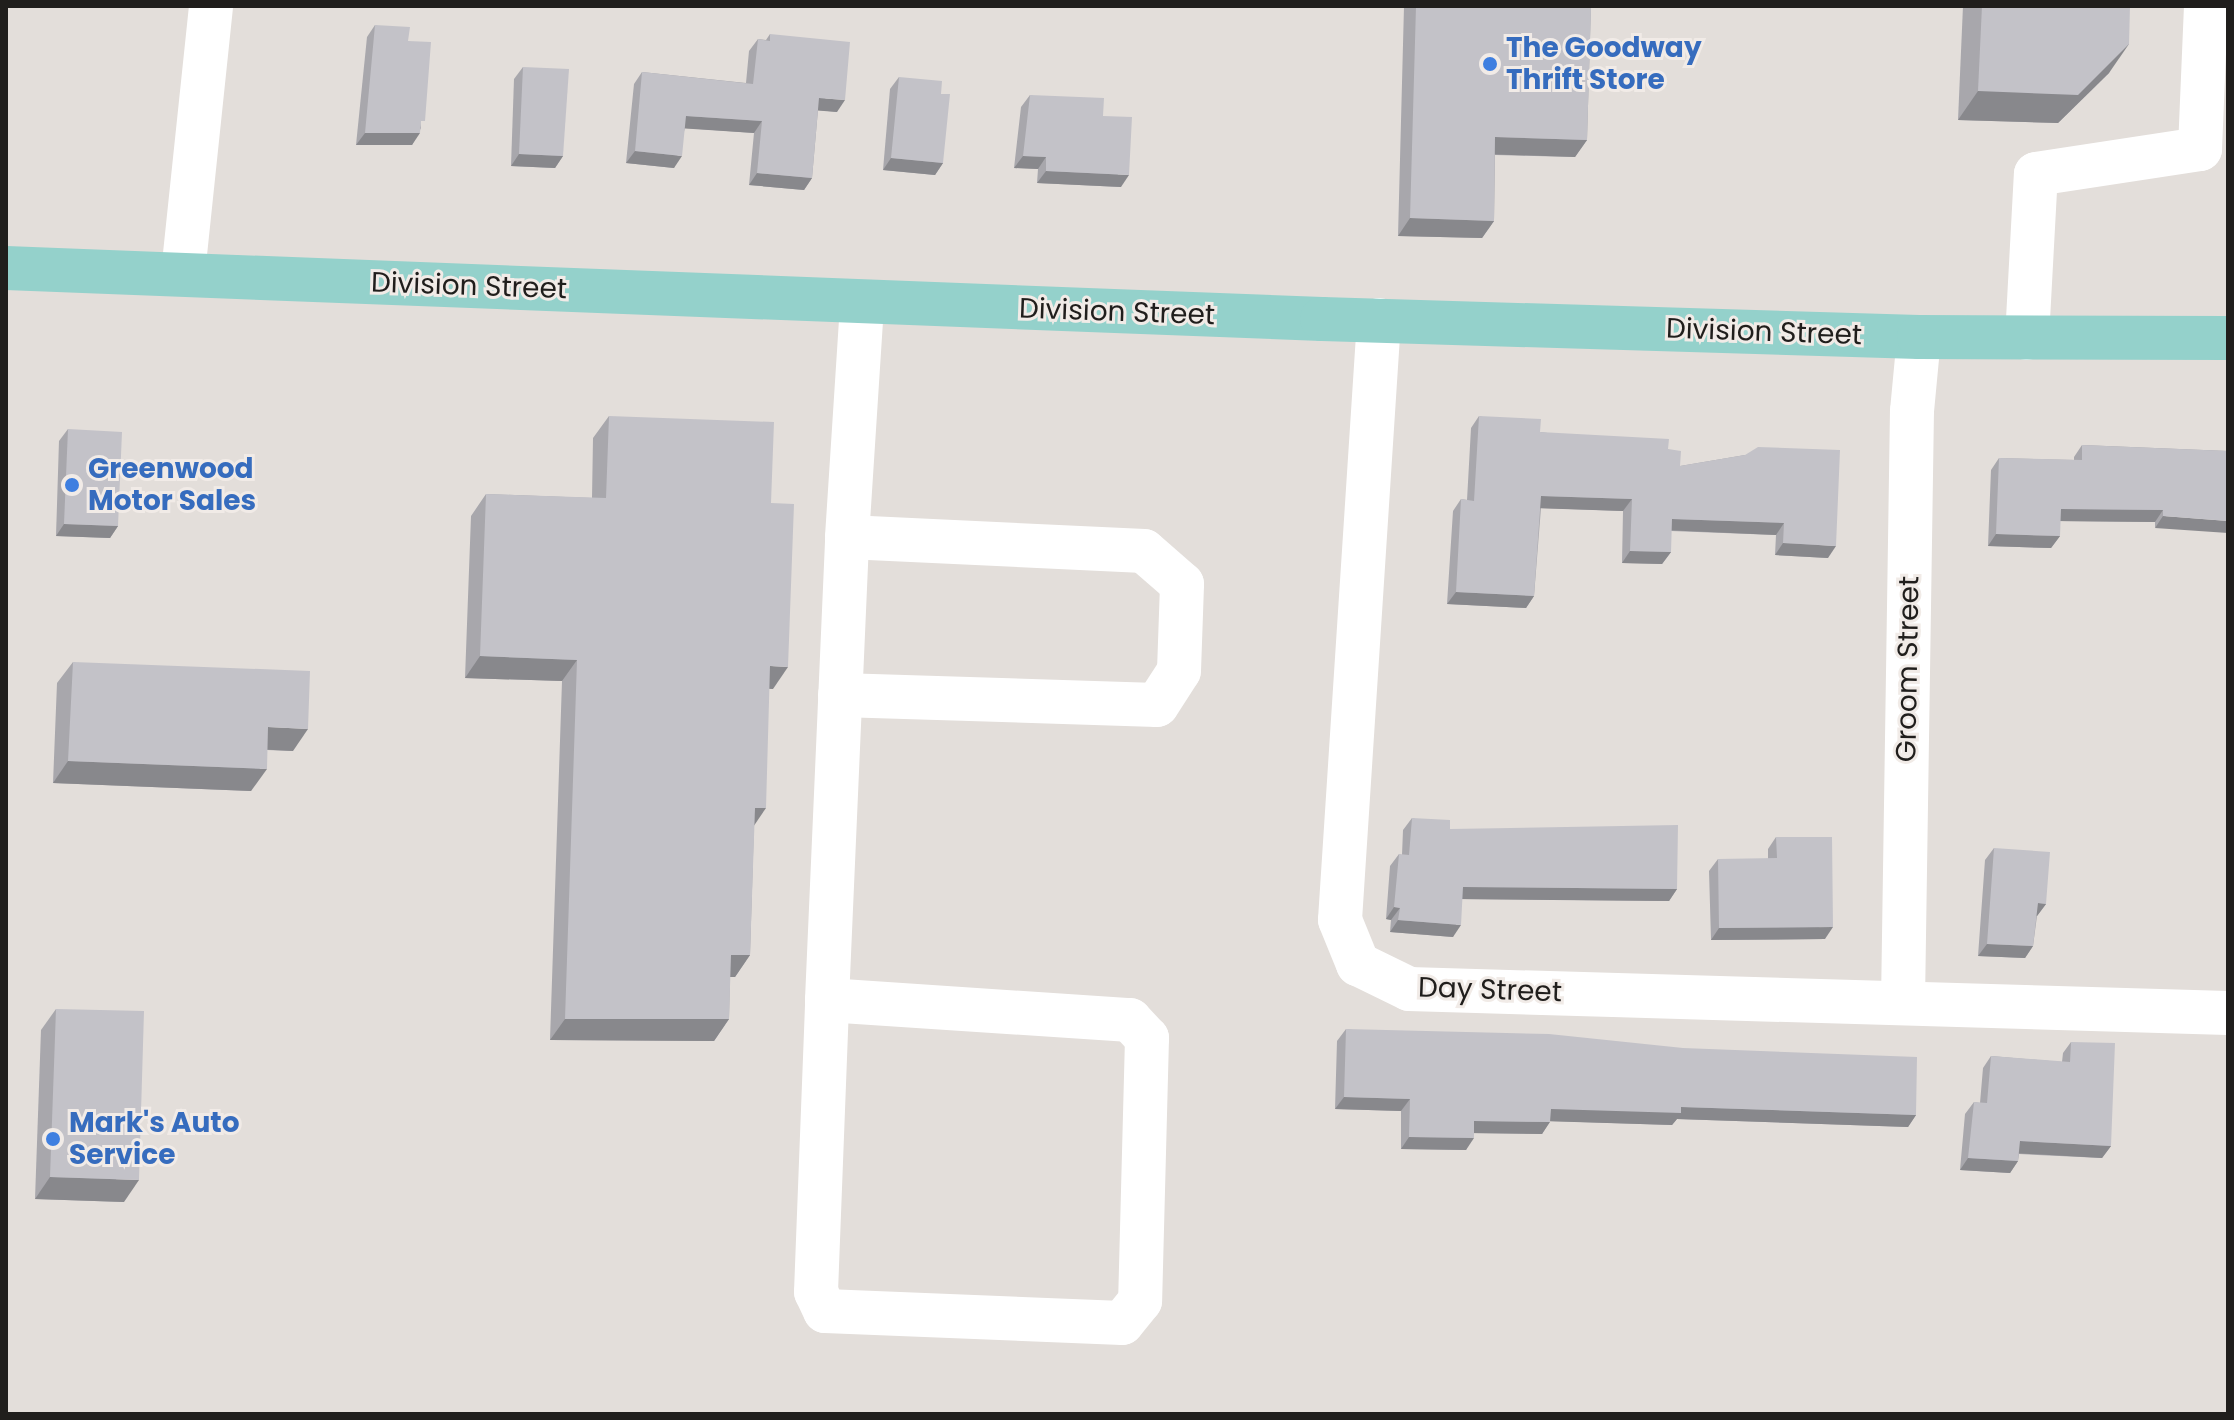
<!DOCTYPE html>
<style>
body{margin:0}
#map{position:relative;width:2234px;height:1420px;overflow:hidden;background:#e3deda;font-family:Poppins,sans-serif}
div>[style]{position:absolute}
.minor>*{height:44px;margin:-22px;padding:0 22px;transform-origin:22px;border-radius:22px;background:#fff}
.major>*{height:44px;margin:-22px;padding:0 22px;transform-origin:22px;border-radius:22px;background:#94d1cb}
.wall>*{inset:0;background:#a8a7ac}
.shaded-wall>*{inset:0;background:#88888c}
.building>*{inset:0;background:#c3c2c8}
.dots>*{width:22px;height:22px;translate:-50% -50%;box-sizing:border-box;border:4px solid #f1ebe7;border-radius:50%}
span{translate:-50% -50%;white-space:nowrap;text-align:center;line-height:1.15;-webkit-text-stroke:6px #f1ebe7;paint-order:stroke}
.shop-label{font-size:28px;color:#366cbe;font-weight:700}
.left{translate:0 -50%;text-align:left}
.street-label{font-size:28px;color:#201e1c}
.frame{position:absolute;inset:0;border:8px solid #201e1c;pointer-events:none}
</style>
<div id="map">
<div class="minor">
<div style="left:183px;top:273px;width:268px;rotate:-84deg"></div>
<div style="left:1379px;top:320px;width:601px;rotate:93.72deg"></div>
<div style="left:1340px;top:920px;width:48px;rotate:67.8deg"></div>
<div style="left:1358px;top:964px;width:57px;rotate:26.1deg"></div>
<div style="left:1409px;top:989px;width:819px;rotate:1.68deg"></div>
<div style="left:2027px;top:338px;width:164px;rotate:-86.9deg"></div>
<div style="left:2036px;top:174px;width:166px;rotate:-8.7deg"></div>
<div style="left:2200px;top:149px;width:143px;rotate:-87.6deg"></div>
<div style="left:840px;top:695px;width:317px;rotate:1.8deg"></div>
<div style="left:1157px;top:705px;width:40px;rotate:-57.1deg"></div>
<div style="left:1179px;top:671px;width:87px;rotate:-88deg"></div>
<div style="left:1182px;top:584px;width:50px;rotate:-139deg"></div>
<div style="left:1144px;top:551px;width:297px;rotate:-177.3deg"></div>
<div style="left:827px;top:1000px;width:304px;rotate:3.8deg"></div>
<div style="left:1130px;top:1020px;width:25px;rotate:47deg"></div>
<div style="left:1147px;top:1038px;width:263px;rotate:91.5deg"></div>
<div style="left:1140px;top:1301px;width:28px;rotate:129deg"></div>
<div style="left:1122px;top:1323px;width:297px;rotate:-177.7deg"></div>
<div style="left:825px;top:1311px;width:21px;rotate:-115deg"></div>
<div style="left:816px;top:1292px;width:292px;rotate:-87.8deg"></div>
<div style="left:827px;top:1000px;width:463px;rotate:-87.5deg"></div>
<div style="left:847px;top:537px;width:234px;rotate:-86.3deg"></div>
<div style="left:1903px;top:1002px;width:591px;rotate:-89.13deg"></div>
<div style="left:1912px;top:411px;width:74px;rotate:-84.6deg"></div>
</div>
<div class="major">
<div style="left:6px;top:268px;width:1317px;rotate:2.22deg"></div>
<div style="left:1322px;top:319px;width:597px;rotate:1.73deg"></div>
<div style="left:1919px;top:337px;width:309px;rotate:0.2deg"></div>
</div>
<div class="wall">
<div style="clip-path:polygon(1404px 6px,1591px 6px,1587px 140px,1575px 157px,1495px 155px,1494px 221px,1482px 238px,1398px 236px)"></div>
<div style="clip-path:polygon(1963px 6px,2130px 6px,2109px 73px,2058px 123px,1958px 120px)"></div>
<div style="clip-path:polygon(375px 25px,408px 41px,421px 128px,412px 145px,356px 145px,367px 37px)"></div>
<div style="clip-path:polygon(770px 34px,837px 112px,818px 110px,812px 178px,804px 190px,749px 185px,754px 133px,685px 128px,674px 168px,626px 163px,634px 84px,642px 72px,746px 83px,749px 51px,758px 39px,766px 40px)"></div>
<div style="clip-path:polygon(523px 67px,563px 156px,555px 168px,511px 166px,514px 79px)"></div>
<div style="clip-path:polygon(899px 77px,943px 163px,935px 175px,883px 170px,890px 89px)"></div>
<div style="clip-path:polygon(1030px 95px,1103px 116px,1121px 187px,1037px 183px,1038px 169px,1014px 168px,1021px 107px)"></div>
<div style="clip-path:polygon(609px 416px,771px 503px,773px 689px,769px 688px,754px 825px,750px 955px,735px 977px,730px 977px,729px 1019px,714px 1041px,550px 1040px,562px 681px,465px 678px,471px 516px,486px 494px,592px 498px,593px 438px)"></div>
<div style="clip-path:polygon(1479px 416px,1540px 432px,1668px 449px,1680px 466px,1745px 455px,1828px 558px,1775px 555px,1776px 535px,1671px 531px,1671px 552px,1662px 564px,1622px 563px,1623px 511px,1541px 508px,1534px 596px,1526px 608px,1447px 604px,1453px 511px,1461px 499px,1467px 500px,1471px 428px)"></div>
<div style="clip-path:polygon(68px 429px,118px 526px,110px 538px,56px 536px,59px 441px)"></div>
<div style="clip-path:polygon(2082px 445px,2228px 451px,2155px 528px,2155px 522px,2060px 521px,2060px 536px,2051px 548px,1988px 546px,1991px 470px,1999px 458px,2074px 460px,2074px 457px)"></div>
<div style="clip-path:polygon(73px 662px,293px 751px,267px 750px,251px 791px,53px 783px,57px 683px)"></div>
<div style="clip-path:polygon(1412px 818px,1450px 829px,1677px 889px,1669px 901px,1462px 899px,1453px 937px,1390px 932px,1391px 920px,1386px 919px,1390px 866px,1399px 854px,1402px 855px,1403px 830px)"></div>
<div style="clip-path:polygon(1776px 837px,1825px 939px,1711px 940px,1709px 871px,1718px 859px,1768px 859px,1768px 849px)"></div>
<div style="clip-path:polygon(1994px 848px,2046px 904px,2037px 916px,2033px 946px,2025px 958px,1978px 956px,1985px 860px)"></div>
<div style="clip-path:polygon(56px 1009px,124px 1202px,35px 1199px,41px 1030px)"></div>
<div style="clip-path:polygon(1346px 1029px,1916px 1115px,1908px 1127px,1677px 1119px,1672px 1125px,1550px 1121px,1542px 1134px,1474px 1133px,1466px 1150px,1401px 1149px,1401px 1111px,1335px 1109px,1337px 1041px)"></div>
<div style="clip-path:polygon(2071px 1042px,2111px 1146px,2102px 1158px,2019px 1154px,2018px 1161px,2010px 1173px,1960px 1170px,1965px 1114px,1974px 1102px,1980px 1103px,1983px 1068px,1991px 1056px,2062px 1062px,2063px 1053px)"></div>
</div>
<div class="shaded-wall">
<div style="clip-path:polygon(2129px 44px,2109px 73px,2058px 123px,1958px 120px,1978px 91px)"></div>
<div style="clip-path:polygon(819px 98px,845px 100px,837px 112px,811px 110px)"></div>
<div style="clip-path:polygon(686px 116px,762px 121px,754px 133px,678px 128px)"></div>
<div style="clip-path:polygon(365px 133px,420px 133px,412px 145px,356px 145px)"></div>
<div style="clip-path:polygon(1495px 137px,1587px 140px,1575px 157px,1483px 154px)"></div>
<div style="clip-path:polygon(635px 151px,682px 156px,674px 168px,626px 163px)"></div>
<div style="clip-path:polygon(519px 154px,563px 156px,555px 168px,511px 166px)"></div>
<div style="clip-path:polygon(1023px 156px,1046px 157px,1038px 169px,1014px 168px)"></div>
<div style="clip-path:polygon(891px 158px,943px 163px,935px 175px,883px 170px)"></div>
<div style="clip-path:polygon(1046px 171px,1129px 175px,1121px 187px,1037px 183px)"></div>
<div style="clip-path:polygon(757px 173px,812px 178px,804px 190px,749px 185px)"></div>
<div style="clip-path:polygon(1410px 218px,1494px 221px,1482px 238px,1398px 236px)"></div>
<div style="clip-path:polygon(1541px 496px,1632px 499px,1623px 511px,1533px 508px)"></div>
<div style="clip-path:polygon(2061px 509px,2163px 510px,2155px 522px,2052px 521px)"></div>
<div style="clip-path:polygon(2163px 516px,2228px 521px,2228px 533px,2155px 528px)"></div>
<div style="clip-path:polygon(1672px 519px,1784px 523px,1776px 535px,1663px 530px)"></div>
<div style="clip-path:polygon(64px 524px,118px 526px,110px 538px,56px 536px)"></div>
<div style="clip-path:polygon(1996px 534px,2060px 536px,2051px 548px,1988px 546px)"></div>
<div style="clip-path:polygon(1783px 543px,1836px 546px,1828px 558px,1775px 555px)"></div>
<div style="clip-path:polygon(1630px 551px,1671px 552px,1662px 564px,1622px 563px)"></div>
<div style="clip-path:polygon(1456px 592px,1534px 596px,1526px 608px,1447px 604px)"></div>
<div style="clip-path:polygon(480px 656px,577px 660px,562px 681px,465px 678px)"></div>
<div style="clip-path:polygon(770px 666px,788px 667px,773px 689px,755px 688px)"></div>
<div style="clip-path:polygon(268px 727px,308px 729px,293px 751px,253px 749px)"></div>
<div style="clip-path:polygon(68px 761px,267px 769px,251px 791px,53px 783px)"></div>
<div style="clip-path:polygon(755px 808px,766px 808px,751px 830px)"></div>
<div style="clip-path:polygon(1463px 887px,1677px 889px,1669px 901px,1455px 899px)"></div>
<div style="clip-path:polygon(2038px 903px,2046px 904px,2037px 916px,2030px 915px)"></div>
<div style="clip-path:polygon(1394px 907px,1400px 908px,1391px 920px,1386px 919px)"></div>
<div style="clip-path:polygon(1398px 920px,1461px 925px,1453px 937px,1390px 932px)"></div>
<div style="clip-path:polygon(1833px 927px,1825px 939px,1711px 940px,1719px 928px)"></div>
<div style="clip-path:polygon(1987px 944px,2033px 946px,2025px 958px,1978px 956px)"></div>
<div style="clip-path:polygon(731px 955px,750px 955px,735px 977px,716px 977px)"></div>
<div style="clip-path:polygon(565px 1019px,729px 1019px,714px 1041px,550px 1040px)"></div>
<div style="clip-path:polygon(1344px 1097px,1410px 1099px,1401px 1111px,1335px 1109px)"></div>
<div style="clip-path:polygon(1681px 1107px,1916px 1115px,1908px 1127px,1677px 1119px,1672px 1125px,1542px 1121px,1551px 1109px)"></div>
<div style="clip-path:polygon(1474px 1121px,1550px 1122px,1542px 1134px,1466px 1133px)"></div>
<div style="clip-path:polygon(1409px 1137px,1474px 1138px,1466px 1150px,1401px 1149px)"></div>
<div style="clip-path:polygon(2020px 1141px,2111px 1146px,2102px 1158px,2012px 1153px)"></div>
<div style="clip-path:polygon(1968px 1158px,2018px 1161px,2010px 1173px,1960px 1170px)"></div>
<div style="clip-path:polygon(50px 1177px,139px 1180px,124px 1202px,35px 1199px)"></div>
</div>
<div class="building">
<div style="clip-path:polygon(1416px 6px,1591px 6px,1587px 140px,1495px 137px,1494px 221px,1410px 218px)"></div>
<div style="clip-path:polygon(1982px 6px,2130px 6px,2129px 44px,2078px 95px,1978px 91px)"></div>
<div style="clip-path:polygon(375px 25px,410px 27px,408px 41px,431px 42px,425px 121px,421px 121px,420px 133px,365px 133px)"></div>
<div style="clip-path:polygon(770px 34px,850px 42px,845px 100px,819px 98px,812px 178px,757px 173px,762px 121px,686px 116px,682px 156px,635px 151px,642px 72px,753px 84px,758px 39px,770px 41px)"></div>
<div style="clip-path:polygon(523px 67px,569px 69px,563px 156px,519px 154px)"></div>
<div style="clip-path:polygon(899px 77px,942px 81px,941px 94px,950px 94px,943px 163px,891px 158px)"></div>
<div style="clip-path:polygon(1030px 95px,1104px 98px,1103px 116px,1132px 117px,1129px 175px,1046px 171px,1046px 157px,1023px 156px)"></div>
<div style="clip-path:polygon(609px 416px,774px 422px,771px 503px,794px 504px,788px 667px,770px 666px,766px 808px,755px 808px,750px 955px,731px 955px,729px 1019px,565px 1019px,577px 660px,480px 656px,486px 494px,606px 498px)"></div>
<div style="clip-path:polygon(1479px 416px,1541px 419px,1540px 432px,1669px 439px,1668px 449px,1681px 451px,1680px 466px,1745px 455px,1758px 447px,1840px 450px,1836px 546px,1783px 543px,1784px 523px,1672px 519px,1671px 552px,1630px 551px,1632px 499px,1541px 496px,1534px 596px,1456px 592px,1461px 499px,1474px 501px)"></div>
<div style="clip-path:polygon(68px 429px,122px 432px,118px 526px,64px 524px)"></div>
<div style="clip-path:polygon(2082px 445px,2228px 451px,2228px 521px,2163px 516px,2163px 510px,2061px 509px,2060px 536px,1996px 534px,1999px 458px,2082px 460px)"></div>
<div style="clip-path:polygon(73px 662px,310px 671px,308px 729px,268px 727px,267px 769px,68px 761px)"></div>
<div style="clip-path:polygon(1412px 818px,1450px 820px,1450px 829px,1678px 825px,1677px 889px,1463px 887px,1461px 925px,1398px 920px,1400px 908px,1394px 907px,1399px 854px,1409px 855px)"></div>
<div style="clip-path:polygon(1776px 837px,1832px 837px,1833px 927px,1719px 928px,1718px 859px,1777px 858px)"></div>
<div style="clip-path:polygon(1994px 848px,2050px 852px,2046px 904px,2038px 903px,2033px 946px,1987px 944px)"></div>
<div style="clip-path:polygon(56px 1009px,144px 1011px,139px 1180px,50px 1177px)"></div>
<div style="clip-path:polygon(1346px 1029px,1549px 1034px,1683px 1048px,1917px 1057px,1916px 1115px,1681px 1107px,1681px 1113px,1551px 1109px,1550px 1122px,1474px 1121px,1474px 1138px,1409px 1137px,1410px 1099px,1344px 1097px)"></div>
<div style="clip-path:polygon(2071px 1042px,2115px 1043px,2111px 1146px,2020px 1141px,2018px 1161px,1968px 1158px,1974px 1102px,1987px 1103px,1991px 1056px,2070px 1062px)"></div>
</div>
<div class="dots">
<div style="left:1490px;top:64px;background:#3f7fe0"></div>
<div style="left:72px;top:485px;background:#3f7fe0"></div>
<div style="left:53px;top:1139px;background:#3f7fe0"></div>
</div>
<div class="shop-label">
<span class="left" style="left:1506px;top:64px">The Goodway<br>Thrift Store</span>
<span class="left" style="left:88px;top:485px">Greenwood<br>Motor Sales</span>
<span class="left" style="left:69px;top:1139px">Mark's Auto<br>Service</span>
</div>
<div class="street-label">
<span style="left:469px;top:286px;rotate:2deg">Division Street</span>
<span style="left:1117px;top:312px;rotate:2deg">Division Street</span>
<span style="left:1764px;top:332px;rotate:2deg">Division Street</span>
<span style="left:1908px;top:669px;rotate:-89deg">Groom Street</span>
<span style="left:1490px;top:990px;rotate:2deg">Day Street</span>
</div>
<div class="frame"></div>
</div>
